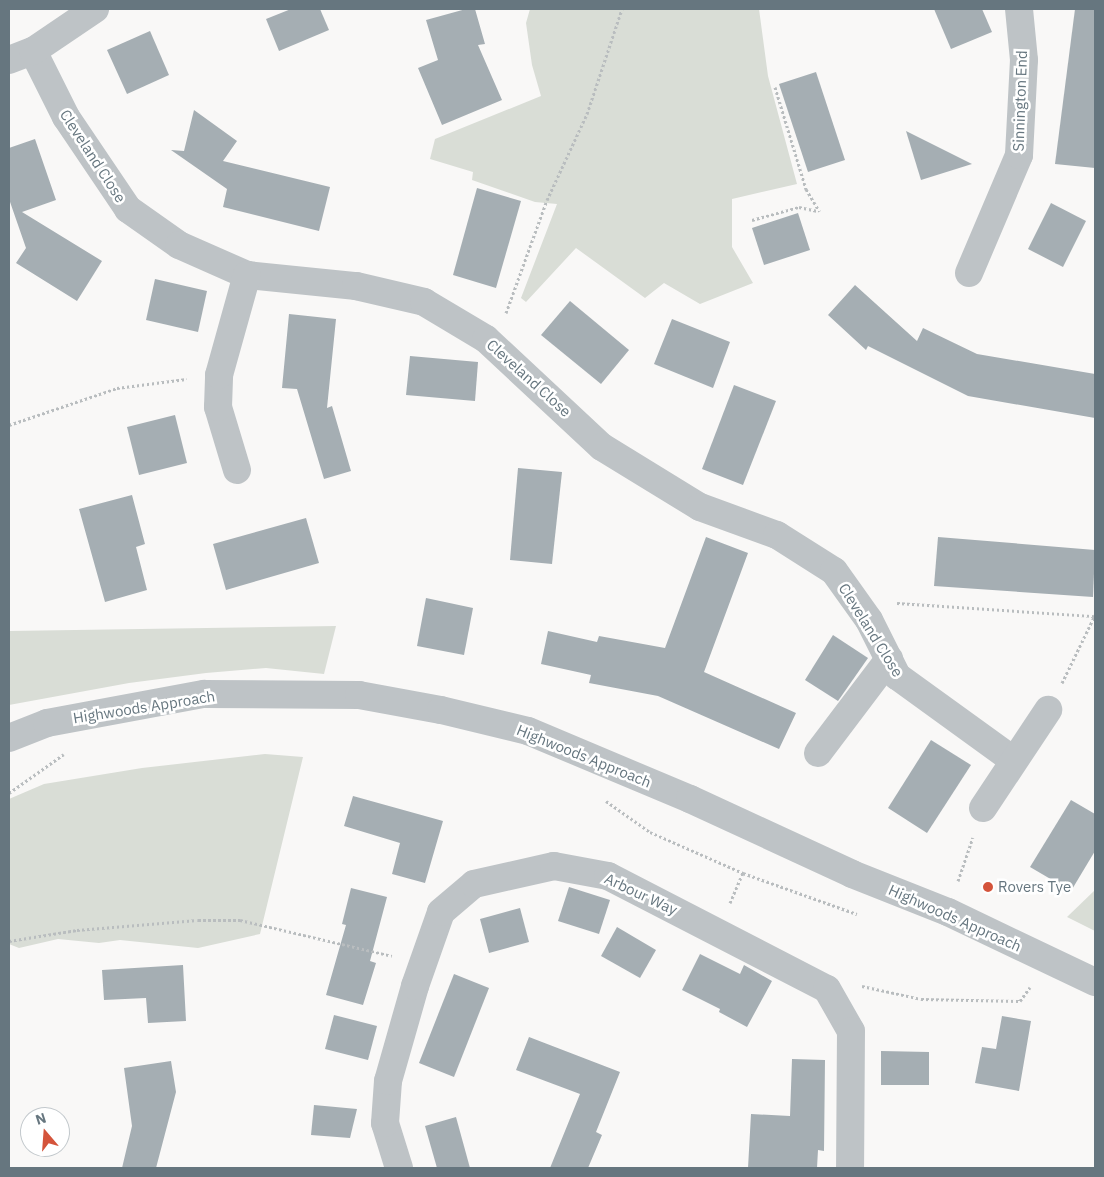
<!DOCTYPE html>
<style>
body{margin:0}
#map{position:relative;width:1104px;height:1177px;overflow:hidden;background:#f9f8f7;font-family:"IBM Plex Sans",sans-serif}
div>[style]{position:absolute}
.green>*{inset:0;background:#d9ddd6}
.building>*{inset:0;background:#a5aeb3}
.path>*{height:3px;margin-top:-1.5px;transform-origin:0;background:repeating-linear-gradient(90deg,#b9bdbf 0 2.5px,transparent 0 5px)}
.minor>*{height:28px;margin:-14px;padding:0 14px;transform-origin:14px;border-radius:14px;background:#bec3c6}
.dots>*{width:14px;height:14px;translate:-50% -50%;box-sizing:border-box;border:2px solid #fff;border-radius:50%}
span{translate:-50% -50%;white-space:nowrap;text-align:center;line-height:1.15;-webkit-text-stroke:5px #fff;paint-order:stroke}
.street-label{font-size:15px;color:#66767f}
.poi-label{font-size:15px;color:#66767f}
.left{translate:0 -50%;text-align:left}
.frame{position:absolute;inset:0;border:10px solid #66767f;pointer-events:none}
.north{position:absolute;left:20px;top:1107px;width:50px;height:50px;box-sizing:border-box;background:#fff;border:1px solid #c2c8cc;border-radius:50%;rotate:342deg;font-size:14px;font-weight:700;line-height:20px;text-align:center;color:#66767f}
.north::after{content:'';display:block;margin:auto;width:18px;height:22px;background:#d4543b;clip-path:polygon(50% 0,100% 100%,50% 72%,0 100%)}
</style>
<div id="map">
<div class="green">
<div style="clip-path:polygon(530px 9px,759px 9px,768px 76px,797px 184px,732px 199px,732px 247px,753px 283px,700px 304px,664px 283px,645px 298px,576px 248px,526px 302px,521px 298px,557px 204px,535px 202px,472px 180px,473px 172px,430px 159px,435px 139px,541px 96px,532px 65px,526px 23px)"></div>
<div style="clip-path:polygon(336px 626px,324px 674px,266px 668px,206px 673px,129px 683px,9px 705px,9px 631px)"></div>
<div style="clip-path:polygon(265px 754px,303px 757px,260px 934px,198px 948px,120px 940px,99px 943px,58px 939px,19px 948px,9px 944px,9px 799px,44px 784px,142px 768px)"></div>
<div style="clip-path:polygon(1095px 890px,1095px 931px,1067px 917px)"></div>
</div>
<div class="building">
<div style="clip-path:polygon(291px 9px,320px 9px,329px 30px,279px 51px,266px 19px)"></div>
<div style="clip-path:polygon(466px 9px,475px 9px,485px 44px,478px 45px,502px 100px,442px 125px,418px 68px,438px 60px,426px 20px)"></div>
<div style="clip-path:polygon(934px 9px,982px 9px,992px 32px,951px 49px)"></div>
<div style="clip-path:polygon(1075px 9px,1095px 9px,1095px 168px,1055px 164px)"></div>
<div style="clip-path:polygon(150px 31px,169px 75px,127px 94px,107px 50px)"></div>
<div style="clip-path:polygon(816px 72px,845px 160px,808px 172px,779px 84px)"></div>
<div style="clip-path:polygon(194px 110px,237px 141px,223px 161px,330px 187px,319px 231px,223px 207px,227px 189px,171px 150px,184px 151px)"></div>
<div style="clip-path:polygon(906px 131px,972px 164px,921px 180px)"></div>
<div style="clip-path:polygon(35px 139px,56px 200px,22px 212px,102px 261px,77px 301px,16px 263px,26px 248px,9px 199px,9px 148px)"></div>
<div style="clip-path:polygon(477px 188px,521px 201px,496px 288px,453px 275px)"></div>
<div style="clip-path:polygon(1051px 203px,1086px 221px,1063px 267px,1028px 249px)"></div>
<div style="clip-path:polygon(798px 213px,810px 250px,764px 265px,752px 228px)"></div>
<div style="clip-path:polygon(155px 279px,207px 291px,198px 332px,146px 320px)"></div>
<div style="clip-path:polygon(855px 285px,917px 341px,923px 328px,977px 354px,1095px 374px,1095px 418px,968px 396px,868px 346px,866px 350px,828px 315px)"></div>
<div style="clip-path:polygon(570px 301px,629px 350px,601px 384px,541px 335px)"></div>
<div style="clip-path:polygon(289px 314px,336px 319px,327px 408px,332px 406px,351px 471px,324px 479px,297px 389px,282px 388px)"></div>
<div style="clip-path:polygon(672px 319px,730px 342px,713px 388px,654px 364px)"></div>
<div style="clip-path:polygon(410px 356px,478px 362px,475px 401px,406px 395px)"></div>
<div style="clip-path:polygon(734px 385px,776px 401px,743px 485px,702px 469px)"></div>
<div style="clip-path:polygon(175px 415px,187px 463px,139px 475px,127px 427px)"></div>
<div style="clip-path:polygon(518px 468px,562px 472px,552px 564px,510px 560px)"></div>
<div style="clip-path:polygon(132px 495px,145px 544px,136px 547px,147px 590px,105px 602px,79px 509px)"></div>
<div style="clip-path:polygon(306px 518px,319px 563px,226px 590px,213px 544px)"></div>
<div style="clip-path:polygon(706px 537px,748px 553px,704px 672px,796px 713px,779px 749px,658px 696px,589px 683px,591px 675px,541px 664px,548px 631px,597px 642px,599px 636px,665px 648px)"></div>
<div style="clip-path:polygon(938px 537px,1095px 550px,1093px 597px,934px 586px)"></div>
<div style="clip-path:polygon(426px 598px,473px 608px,464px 655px,417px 646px)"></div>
<div style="clip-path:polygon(833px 635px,868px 658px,838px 701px,805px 680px)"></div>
<div style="clip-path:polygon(931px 740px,971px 765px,927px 833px,888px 808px)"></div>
<div style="clip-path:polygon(353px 796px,443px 821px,425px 883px,392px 874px,400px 843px,344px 826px)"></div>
<div style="clip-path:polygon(1071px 800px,1095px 814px,1095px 851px,1071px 891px,1030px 867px)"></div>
<div style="clip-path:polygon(569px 887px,610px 900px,599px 934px,558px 921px)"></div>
<div style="clip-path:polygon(351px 888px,387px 897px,370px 961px,376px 963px,363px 1005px,326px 995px,346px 925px,342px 924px)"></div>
<div style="clip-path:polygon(520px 908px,529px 942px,489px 953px,480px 919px)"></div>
<div style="clip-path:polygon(617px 927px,656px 950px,640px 978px,601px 956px)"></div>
<div style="clip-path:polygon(700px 954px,740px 974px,744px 965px,772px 981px,747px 1027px,719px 1012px,720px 1009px,682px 990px)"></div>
<div style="clip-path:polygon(183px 965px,186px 1021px,148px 1023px,146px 998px,104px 1000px,102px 970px)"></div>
<div style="clip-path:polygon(454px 974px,489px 988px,454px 1077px,419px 1063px)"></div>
<div style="clip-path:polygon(334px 1015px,377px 1026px,368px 1060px,325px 1049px)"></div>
<div style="clip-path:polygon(1002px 1016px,1031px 1021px,1019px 1091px,975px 1083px,982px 1047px,996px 1049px)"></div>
<div style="clip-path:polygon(529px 1037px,620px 1072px,596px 1132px,602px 1135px,588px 1168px,550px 1168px,580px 1094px,516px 1070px)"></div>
<div style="clip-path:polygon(881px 1051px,929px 1052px,929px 1085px,881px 1085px)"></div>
<div style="clip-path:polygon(792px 1059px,825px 1060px,824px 1151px,818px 1150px,817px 1168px,748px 1168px,751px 1114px,790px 1116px)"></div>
<div style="clip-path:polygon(171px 1061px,176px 1092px,156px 1168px,122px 1168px,132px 1126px,124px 1068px)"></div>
<div style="clip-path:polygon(314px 1105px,357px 1109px,350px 1138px,311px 1135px)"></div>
<div style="clip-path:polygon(456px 1117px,470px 1168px,437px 1168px,425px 1126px)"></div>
</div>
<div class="path">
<div style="left:775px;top:87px;width:107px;rotate:73.1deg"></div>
<div style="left:806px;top:189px;width:26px;rotate:59deg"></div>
<div style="left:752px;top:220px;width:49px;rotate:-15.5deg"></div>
<div style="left:799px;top:207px;width:19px;rotate:12deg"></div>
<div style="left:506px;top:313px;width:120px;rotate:-70.1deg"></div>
<div style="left:547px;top:200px;width:95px;rotate:-65.1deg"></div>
<div style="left:587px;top:114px;width:111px;rotate:-71.6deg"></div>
<div style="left:9px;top:425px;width:114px;rotate:-18.9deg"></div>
<div style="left:117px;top:388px;width:70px;rotate:-7.4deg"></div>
<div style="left:897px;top:603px;width:198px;rotate:3.8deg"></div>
<div style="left:1062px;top:683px;width:76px;rotate:-64.1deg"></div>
<div style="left:9px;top:793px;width:67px;rotate:-35.3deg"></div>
<div style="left:606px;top:801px;width:54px;rotate:35.2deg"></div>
<div style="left:650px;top:832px;width:102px;rotate:23.8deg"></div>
<div style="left:743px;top:873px;width:121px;rotate:19.8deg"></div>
<div style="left:958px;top:881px;width:46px;rotate:-71.2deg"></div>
<div style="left:730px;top:903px;width:33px;rotate:-67deg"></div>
<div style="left:9px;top:941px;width:69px;rotate:-9.2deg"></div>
<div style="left:77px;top:930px;width:121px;rotate:-4.7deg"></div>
<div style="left:198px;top:920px;width:42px"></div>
<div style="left:240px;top:920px;width:156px;rotate:13.3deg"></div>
<div style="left:862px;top:986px;width:60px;rotate:12.4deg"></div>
<div style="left:921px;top:999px;width:99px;rotate:1.2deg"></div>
<div style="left:1020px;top:1001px;width:17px;rotate:-54deg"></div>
</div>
<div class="minor">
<div style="left:33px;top:51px;width:74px;rotate:63.4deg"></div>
<div style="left:66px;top:117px;width:111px;rotate:56deg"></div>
<div style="left:128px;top:209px;width:62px;rotate:35.2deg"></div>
<div style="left:179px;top:245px;width:74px;rotate:23.8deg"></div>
<div style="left:247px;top:275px;width:110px;rotate:5.8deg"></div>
<div style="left:356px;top:286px;width:70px;rotate:13.2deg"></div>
<div style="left:424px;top:302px;width:72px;rotate:30.8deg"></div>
<div style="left:486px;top:339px;width:158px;rotate:43deg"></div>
<div style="left:602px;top:447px;width:115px;rotate:31.5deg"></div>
<div style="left:700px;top:507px;width:82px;rotate:20deg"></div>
<div style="left:777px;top:535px;width:67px;rotate:32.3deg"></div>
<div style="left:834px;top:571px;width:60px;rotate:54.5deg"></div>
<div style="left:869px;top:620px;width:63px;rotate:63.4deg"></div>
<div style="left:897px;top:676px;width:143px;rotate:35.9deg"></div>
<div style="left:9px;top:60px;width:26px;rotate:-21deg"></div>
<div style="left:33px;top:51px;width:75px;rotate:-34.1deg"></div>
<div style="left:969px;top:273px;width:128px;rotate:-67deg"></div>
<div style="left:1019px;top:155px;width:95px;rotate:-87deg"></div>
<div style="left:1024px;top:60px;width:51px;rotate:-95.6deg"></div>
<div style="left:237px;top:470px;width:66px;rotate:-106.8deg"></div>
<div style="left:218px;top:407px;width:32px;rotate:-88deg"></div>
<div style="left:219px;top:375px;width:104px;rotate:-74.4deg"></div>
<div style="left:9px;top:738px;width:41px;rotate:-21.5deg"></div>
<div style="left:47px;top:723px;width:160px;rotate:-10.5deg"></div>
<div style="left:204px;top:694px;width:155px;rotate:0.4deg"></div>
<div style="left:359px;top:695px;width:83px;rotate:10.4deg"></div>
<div style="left:441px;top:710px;width:89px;rotate:13.6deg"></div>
<div style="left:528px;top:731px;width:176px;rotate:22.8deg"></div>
<div style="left:690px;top:799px;width:179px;rotate:24.8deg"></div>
<div style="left:852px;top:874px;width:103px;rotate:21.6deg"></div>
<div style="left:948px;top:912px;width:163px;rotate:25.5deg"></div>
<div style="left:818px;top:753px;width:118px;rotate:-52.9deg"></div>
<div style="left:983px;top:808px;width:118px;rotate:-56.4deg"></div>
<div style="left:399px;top:1168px;width:47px;rotate:-107.3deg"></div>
<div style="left:385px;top:1123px;width:42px;rotate:-85.9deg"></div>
<div style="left:388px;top:1081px;width:99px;rotate:-74.1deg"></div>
<div style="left:415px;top:986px;width:78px;rotate:-70.6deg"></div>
<div style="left:441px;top:912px;width:43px;rotate:-40.3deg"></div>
<div style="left:474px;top:884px;width:82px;rotate:-12.7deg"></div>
<div style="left:554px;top:866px;width:55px;rotate:10.5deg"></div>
<div style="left:608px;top:876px;width:246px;rotate:27.3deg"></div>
<div style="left:827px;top:989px;width:48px;rotate:60.3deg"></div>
<div style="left:851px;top:1031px;width:137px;rotate:90.4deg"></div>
</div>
<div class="dots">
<div style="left:988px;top:887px;background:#d4543b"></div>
</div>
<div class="street-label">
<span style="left:1020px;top:101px;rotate:-88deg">Sinnington End</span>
<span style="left:93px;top:156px;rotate:57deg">Cleveland Close</span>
<span style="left:529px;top:378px;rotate:42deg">Cleveland Close</span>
<span style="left:871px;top:630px;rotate:58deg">Cleveland Close</span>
<span style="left:144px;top:707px;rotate:-9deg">Highwoods Approach</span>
<span style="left:584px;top:756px;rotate:22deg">Highwoods Approach</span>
<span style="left:641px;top:894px;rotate:25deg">Arbour Way</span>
<span style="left:955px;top:918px;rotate:24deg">Highwoods Approach</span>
</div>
<div class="poi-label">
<span class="left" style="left:998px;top:887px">Rovers Tye</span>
</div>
<div class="frame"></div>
<div class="north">N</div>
</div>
